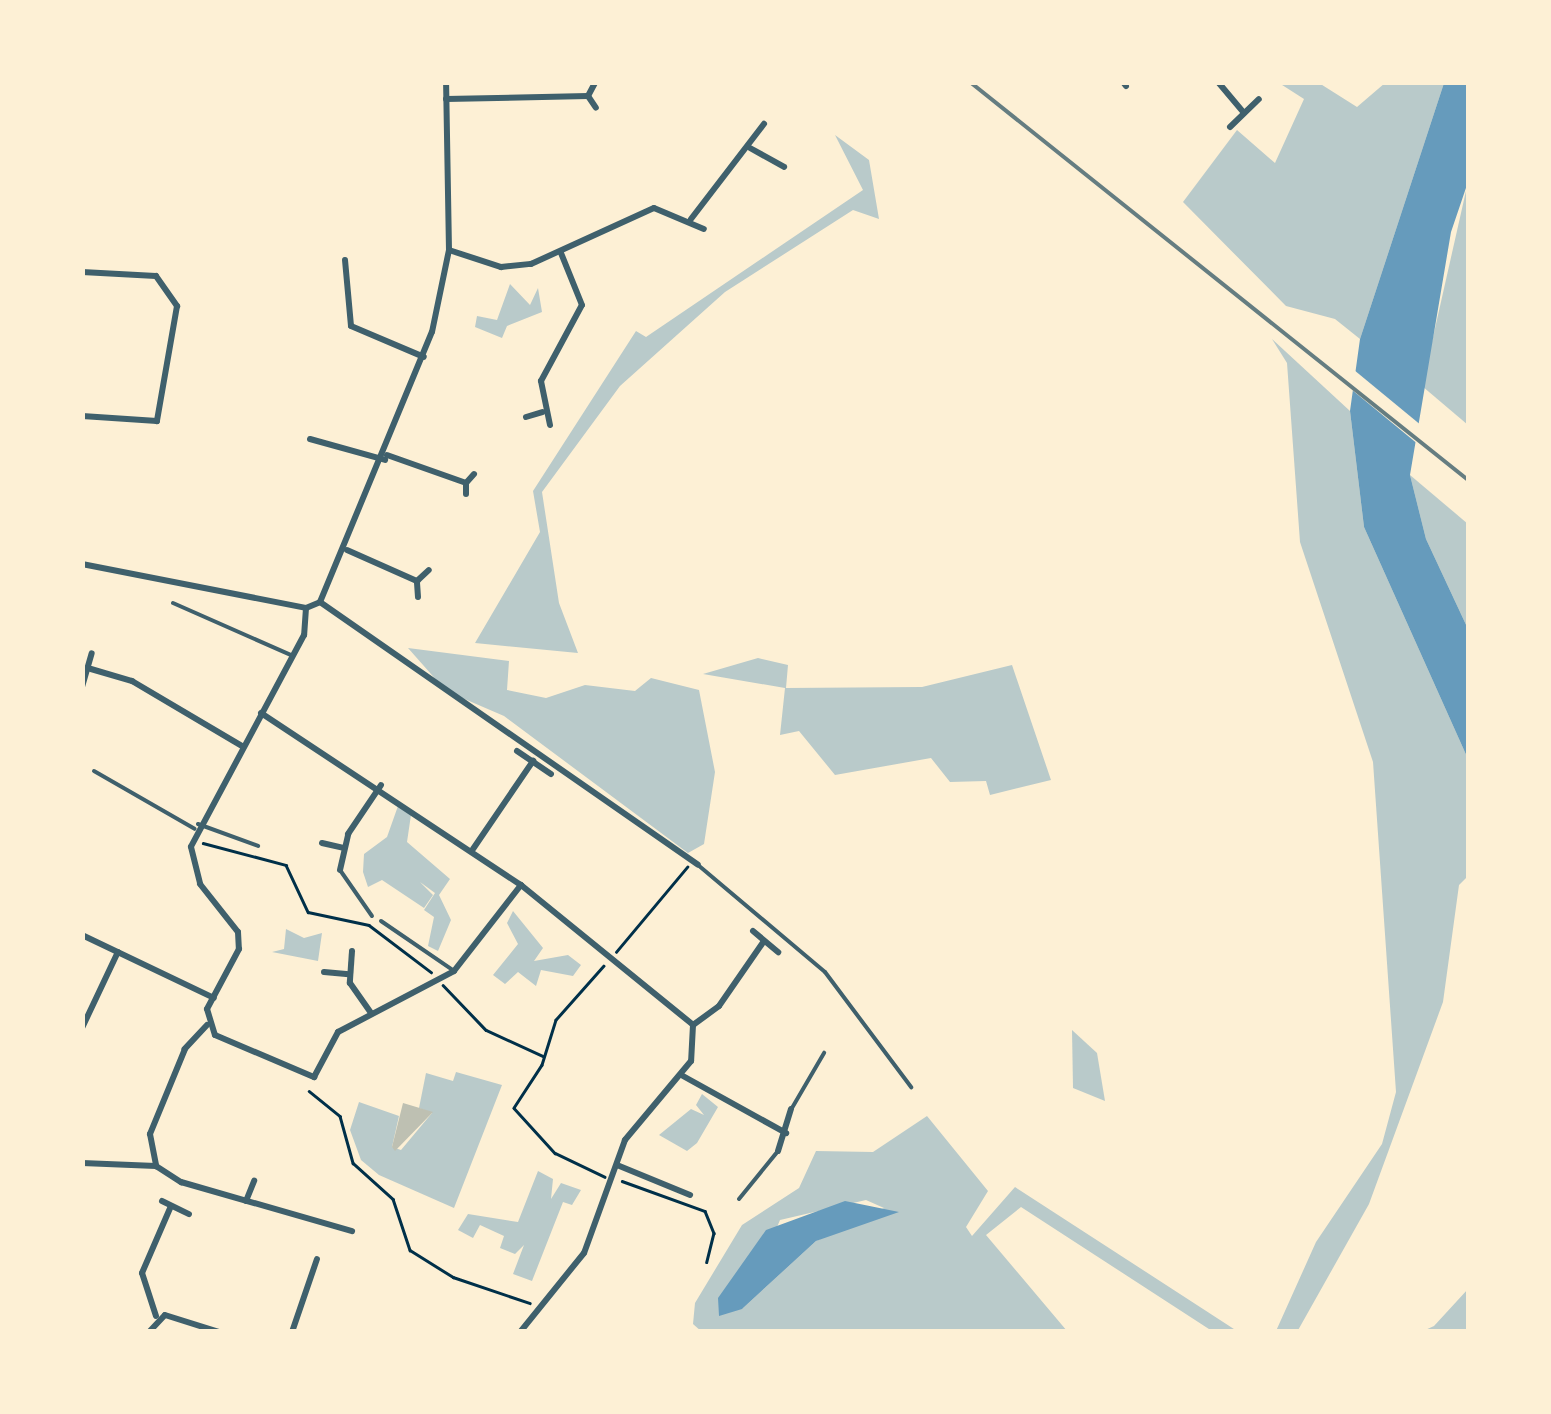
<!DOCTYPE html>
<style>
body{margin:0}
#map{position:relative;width:1551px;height:1414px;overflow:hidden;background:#fdf0d5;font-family:"Times New Roman",serif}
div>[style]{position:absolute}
.green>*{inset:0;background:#b9caca}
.water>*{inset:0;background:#669bbc}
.pier>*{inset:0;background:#fdf0d5}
.building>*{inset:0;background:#bec0b2}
.path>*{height:2.5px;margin:-1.25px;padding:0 1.25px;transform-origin:1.25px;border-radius:1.25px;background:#003049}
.service>*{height:4px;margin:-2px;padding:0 2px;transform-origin:2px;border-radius:2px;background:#3f606c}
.minor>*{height:6px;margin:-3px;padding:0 3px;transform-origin:3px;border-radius:3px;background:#3f606c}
.rail>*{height:4px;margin:-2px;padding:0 2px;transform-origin:2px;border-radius:2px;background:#657d81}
span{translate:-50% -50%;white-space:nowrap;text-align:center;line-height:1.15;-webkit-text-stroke:8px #fdf0d5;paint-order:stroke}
.frame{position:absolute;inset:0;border:85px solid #fdf0d5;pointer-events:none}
</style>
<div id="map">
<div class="green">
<div style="clip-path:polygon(1279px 83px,1319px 83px,1357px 107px,1385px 83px,1444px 83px,1360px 339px,1335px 319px,1286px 306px,1183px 202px,1237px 130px,1275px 163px,1304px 99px)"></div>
<div style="clip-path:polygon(835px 135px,869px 160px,879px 219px,853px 210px,725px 292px,620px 386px,542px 492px,559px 603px,578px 653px,475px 643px,540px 532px,533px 491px,636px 331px,646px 337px,863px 190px)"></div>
<div style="clip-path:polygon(1468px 182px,1468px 425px,1422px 386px)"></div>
<div style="clip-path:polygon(510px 284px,530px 305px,538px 288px,542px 312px,507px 326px,502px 338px,475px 327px,477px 316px,497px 320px)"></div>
<div style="clip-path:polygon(1272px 339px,1350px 411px,1364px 527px,1468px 759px,1468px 876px,1459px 885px,1443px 1002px,1369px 1204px,1297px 1332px,1276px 1331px,1316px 1242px,1382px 1144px,1396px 1092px,1373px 762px,1300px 542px,1287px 363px)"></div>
<div style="clip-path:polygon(1410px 475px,1468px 524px,1468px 629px,1426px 539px)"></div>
<div style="clip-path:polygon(408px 648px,509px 661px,507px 690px,546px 698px,585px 685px,635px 691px,651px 678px,699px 690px,715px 772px,704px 844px,688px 853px,504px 716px,446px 691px)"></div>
<div style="clip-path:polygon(758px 658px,788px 665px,786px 688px,922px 687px,1012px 665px,1051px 780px,990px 795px,986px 781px,950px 782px,931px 758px,835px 775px,799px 731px,780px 735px,785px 688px,703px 674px)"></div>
<div style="clip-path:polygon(398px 806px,411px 815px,407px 842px,450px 879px,439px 895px,451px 920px,438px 951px,428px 946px,434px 917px,424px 910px,435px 893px,420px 882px,433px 895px,424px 908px,382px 880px,368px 887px,363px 872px,364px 854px,387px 837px)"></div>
<div style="clip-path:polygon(513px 911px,543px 948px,534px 961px,568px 955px,581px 965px,573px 976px,541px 970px,536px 986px,518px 972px,505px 984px,493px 975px,518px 944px,507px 923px)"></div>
<div style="clip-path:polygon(286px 929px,304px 938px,322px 933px,318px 961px,272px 952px,284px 949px)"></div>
<div style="clip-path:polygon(1072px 1030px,1097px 1053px,1105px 1101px,1073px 1088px)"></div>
<div style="clip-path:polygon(456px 1072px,502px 1085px,454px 1208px,379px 1175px,361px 1160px,350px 1130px,359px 1102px,399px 1116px,392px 1147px,401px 1150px,432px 1113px,419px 1108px,426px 1073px,453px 1081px)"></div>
<div style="clip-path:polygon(702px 1094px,718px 1107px,697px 1143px,687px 1151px,659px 1135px,691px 1109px,704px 1115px,696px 1105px)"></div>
<div style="clip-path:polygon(evenodd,927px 1116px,988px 1191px,966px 1227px,972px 1236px,1015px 1187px,1237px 1331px,1212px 1331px,1021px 1207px,986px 1235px,1067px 1331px,702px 1332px,693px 1324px,695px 1303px,742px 1225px,799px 1188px,816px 1151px,873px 1152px,927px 1116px,866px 1200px,884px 1208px,816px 1241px,742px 1309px,780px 1220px,866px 1200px)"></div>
<div style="clip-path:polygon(538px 1171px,553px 1179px,551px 1199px,561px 1183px,581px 1190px,572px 1205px,563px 1202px,532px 1281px,513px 1274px,524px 1245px,515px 1254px,500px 1248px,504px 1236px,480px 1225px,473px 1238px,458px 1230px,468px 1214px,518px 1222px)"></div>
<div style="clip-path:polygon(1468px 1289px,1468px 1331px,1423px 1331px,1434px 1326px)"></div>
</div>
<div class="water">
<div style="clip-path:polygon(1444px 83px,1468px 83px,1468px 182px,1451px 232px,1410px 475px,1426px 539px,1468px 629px,1468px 759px,1364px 527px,1350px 411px,1360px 339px)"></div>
<div style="clip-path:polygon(845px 1201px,899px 1212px,816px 1241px,742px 1309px,719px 1316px,718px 1298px,766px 1230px)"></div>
</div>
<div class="pier">
<div style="clip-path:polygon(1348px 365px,1422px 426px,1419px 445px,1346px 385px)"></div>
</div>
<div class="building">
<div style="clip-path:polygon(403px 1103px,433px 1112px,395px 1151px,392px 1147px)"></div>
</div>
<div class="path">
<div style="left:203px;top:843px;width:86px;rotate:14.8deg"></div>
<div style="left:286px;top:865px;width:52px;rotate:64.9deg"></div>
<div style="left:308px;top:912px;width:62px;rotate:12deg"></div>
<div style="left:369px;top:925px;width:78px;rotate:37.2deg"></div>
<div style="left:616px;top:952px;width:111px;rotate:-50.1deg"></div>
<div style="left:604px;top:966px;width:72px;rotate:131.6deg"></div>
<div style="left:556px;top:1020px;width:47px;rotate:107.3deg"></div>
<div style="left:542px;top:1065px;width:51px;rotate:123.1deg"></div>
<div style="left:514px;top:1108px;width:61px;rotate:47.7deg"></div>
<div style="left:555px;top:1153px;width:55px;rotate:25.6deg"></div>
<div style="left:443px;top:985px;width:62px;rotate:46.3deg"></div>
<div style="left:486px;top:1030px;width:63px;rotate:24.5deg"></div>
<div style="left:309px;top:1091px;width:40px;rotate:39deg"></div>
<div style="left:340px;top:1116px;width:49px;rotate:74.5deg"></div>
<div style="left:353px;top:1163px;width:54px;rotate:42deg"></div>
<div style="left:393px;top:1199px;width:54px;rotate:71.6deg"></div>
<div style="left:410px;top:1250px;width:51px;rotate:32.1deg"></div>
<div style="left:453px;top:1277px;width:81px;rotate:18.7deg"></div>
<div style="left:622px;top:1181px;width:88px;rotate:19.9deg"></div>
<div style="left:705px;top:1211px;width:24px;rotate:68deg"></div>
<div style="left:714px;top:1233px;width:30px;rotate:104deg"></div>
</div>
<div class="service">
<div style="left:173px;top:603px;width:131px;rotate:23.8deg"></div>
<div style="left:94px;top:771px;width:116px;rotate:29.9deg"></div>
<div style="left:198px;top:824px;width:64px;rotate:20.1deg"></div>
<div style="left:698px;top:865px;width:166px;rotate:40.1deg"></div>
<div style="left:825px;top:972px;width:144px;rotate:53.2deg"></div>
<div style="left:340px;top:870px;width:56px;rotate:55.2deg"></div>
<div style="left:381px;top:921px;width:88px;rotate:34.4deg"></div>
<div style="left:792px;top:1108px;width:64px;rotate:-59.8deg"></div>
<div style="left:739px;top:1199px;width:62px;rotate:-50.9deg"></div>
</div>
<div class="minor">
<div style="left:1123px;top:82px;width:5px;rotate:53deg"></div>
<div style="left:1218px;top:82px;width:40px;rotate:50deg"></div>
<div style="left:588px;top:96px;width:14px;rotate:56deg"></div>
<div style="left:446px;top:99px;width:142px;rotate:-1.2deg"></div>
<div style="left:588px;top:96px;width:15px;rotate:-62deg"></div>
<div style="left:1230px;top:127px;width:40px;rotate:-44deg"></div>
<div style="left:750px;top:148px;width:39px;rotate:29deg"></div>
<div style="left:691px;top:219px;width:120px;rotate:-52.5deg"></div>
<div style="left:449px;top:250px;width:55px;rotate:18.1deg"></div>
<div style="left:501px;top:267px;width:30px;rotate:-6deg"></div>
<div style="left:531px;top:264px;width:135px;rotate:-24.5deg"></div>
<div style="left:654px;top:208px;width:54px;rotate:22.8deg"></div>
<div style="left:345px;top:260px;width:66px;rotate:84.8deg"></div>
<div style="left:351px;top:326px;width:79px;rotate:23deg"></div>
<div style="left:82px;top:272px;width:74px;rotate:3.1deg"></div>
<div style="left:156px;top:276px;width:37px;rotate:55deg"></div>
<div style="left:177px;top:306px;width:117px;rotate:99.9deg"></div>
<div style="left:157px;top:421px;width:75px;rotate:-176.2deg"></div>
<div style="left:526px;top:417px;width:17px;rotate:-17deg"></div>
<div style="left:550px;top:425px;width:45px;rotate:-101.6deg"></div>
<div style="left:541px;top:381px;width:86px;rotate:-61.7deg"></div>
<div style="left:582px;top:305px;width:56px;rotate:-112deg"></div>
<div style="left:310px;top:439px;width:78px;rotate:15.6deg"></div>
<div style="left:387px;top:455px;width:84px;rotate:19.5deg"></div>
<div style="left:466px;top:483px;width:12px;rotate:-48deg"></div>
<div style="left:466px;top:494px;width:11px;rotate:-90deg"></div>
<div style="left:347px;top:550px;width:77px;rotate:23.9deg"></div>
<div style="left:82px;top:564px;width:228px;rotate:11.1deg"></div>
<div style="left:306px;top:608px;width:15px;rotate:-23deg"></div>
<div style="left:418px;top:597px;width:16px;rotate:-94deg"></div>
<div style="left:417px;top:581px;width:16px;rotate:-43deg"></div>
<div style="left:320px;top:602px;width:292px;rotate:-67.5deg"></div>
<div style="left:432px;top:332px;width:84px;rotate:-78.3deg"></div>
<div style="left:449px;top:250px;width:168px;rotate:-91deg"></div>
<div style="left:320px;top:602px;width:460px;rotate:34.8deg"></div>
<div style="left:306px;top:608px;width:27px;rotate:94deg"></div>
<div style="left:304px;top:635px;width:240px;rotate:118.1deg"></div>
<div style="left:191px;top:847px;width:38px;rotate:76deg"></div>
<div style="left:200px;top:884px;width:61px;rotate:51.6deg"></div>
<div style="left:238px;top:932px;width:17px;rotate:87deg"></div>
<div style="left:239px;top:949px;width:68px;rotate:118.1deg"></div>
<div style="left:207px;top:1009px;width:27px;rotate:73deg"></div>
<div style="left:215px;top:1035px;width:108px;rotate:23deg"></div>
<div style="left:314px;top:1077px;width:51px;rotate:-61.9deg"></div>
<div style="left:338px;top:1032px;width:131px;rotate:-27.7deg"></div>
<div style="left:454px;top:971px;width:109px;rotate:-52.1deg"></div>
<div style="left:521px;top:885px;width:222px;rotate:39.1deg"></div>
<div style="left:693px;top:1025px;width:36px;rotate:93deg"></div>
<div style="left:691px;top:1061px;width:103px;rotate:129.9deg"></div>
<div style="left:625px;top:1140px;width:120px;rotate:109.9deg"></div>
<div style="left:584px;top:1253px;width:102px;rotate:129deg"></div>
<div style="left:91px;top:669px;width:43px;rotate:16.3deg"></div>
<div style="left:132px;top:681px;width:128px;rotate:30.6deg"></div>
<div style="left:82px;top:687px;width:35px;rotate:-74deg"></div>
<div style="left:261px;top:713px;width:312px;rotate:33.5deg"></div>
<div style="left:517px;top:751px;width:41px;rotate:34.1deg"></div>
<div style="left:322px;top:843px;width:22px;rotate:13deg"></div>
<div style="left:473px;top:849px;width:107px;rotate:-55.7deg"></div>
<div style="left:340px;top:870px;width:37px;rotate:-77deg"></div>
<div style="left:348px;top:834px;width:59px;rotate:-56deg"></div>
<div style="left:753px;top:931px;width:33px;rotate:40deg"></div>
<div style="left:82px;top:935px;width:146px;rotate:25.5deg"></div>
<div style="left:352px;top:951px;width:32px;rotate:94deg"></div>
<div style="left:350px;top:983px;width:37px;rotate:55deg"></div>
<div style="left:324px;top:972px;width:25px;rotate:5deg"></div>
<div style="left:207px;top:1025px;width:33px;rotate:133deg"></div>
<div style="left:185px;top:1049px;width:92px;rotate:112.4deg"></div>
<div style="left:150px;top:1134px;width:33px;rotate:79deg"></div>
<div style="left:156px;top:1166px;width:30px;rotate:33deg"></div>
<div style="left:181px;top:1182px;width:178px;rotate:16deg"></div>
<div style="left:693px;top:1025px;width:32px;rotate:-36deg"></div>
<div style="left:719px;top:1006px;width:79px;rotate:-55.3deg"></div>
<div style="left:82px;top:1028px;width:84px;rotate:-64.7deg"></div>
<div style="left:683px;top:1076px;width:118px;rotate:29deg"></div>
<div style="left:778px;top:1151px;width:44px;rotate:-72.8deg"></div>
<div style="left:82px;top:1163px;width:74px;rotate:2.3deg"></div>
<div style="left:617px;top:1165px;width:79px;rotate:22.3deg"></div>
<div style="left:162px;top:1201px;width:30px;rotate:26deg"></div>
<div style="left:246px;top:1201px;width:22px;rotate:-68deg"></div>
<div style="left:156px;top:1316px;width:45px;rotate:-108deg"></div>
<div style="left:142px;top:1273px;width:73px;rotate:-66.6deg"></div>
<div style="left:149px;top:1332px;width:23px;rotate:-47deg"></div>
<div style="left:165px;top:1315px;width:57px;rotate:17.5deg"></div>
<div style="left:292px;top:1332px;width:77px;rotate:-71.1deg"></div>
</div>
<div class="rail">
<div style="left:970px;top:82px;width:638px;rotate:38.63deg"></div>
</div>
<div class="frame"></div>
</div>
